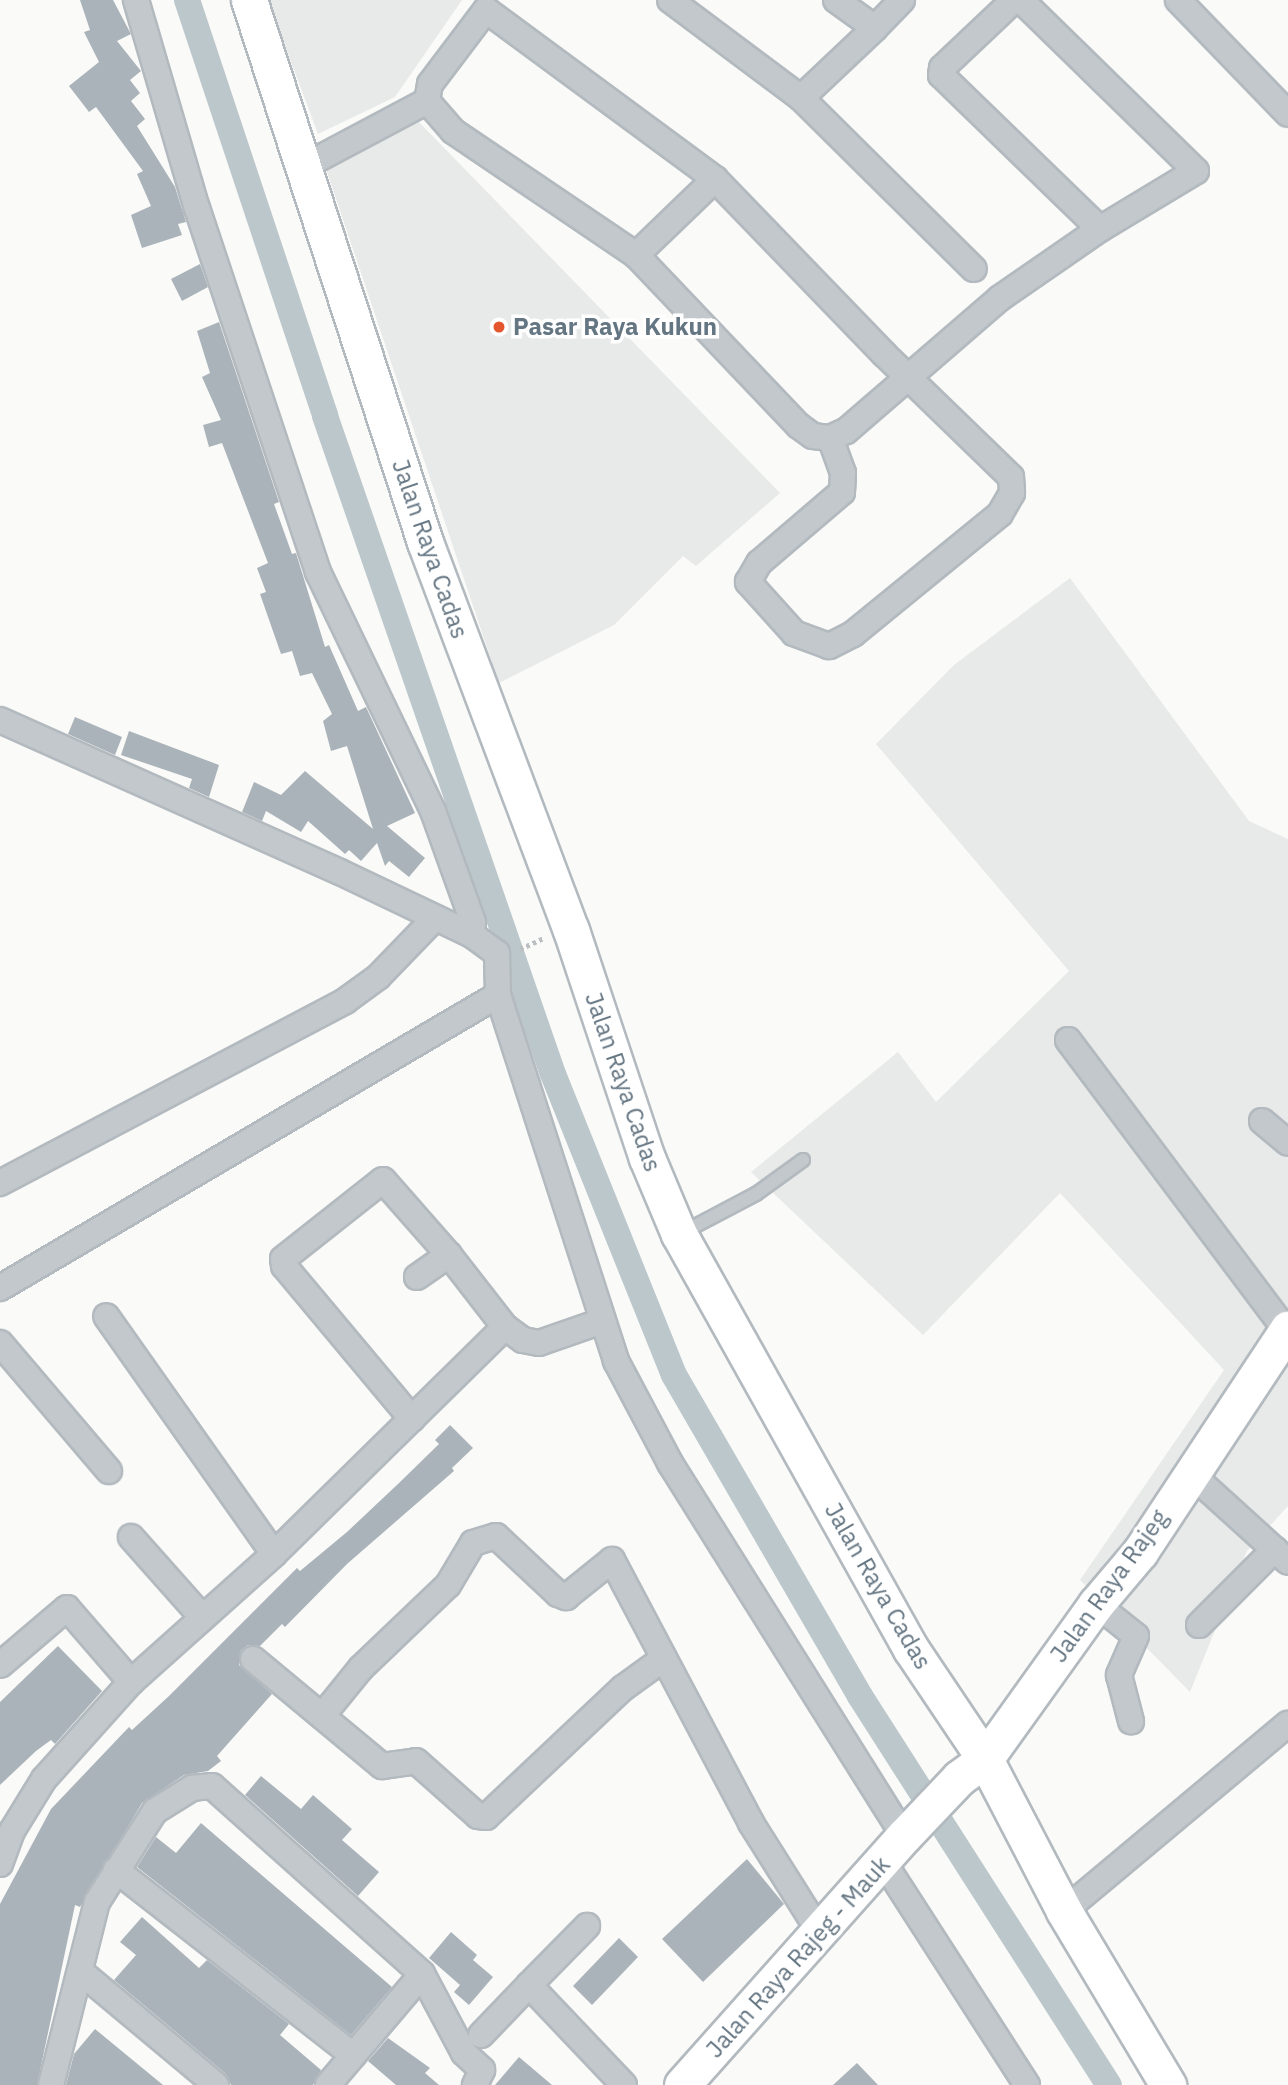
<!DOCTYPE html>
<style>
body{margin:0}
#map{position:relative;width:1288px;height:2085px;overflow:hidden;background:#fafaf8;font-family:"IBM Plex Sans",sans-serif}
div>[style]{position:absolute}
.built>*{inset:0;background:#e8e9e9}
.canal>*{height:26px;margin:-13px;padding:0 13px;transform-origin:13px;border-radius:13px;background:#bbc7cb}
.building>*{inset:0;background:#aab3b9}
.path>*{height:4.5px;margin-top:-2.25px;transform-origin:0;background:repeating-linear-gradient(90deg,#bbbfc2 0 3.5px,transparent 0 7px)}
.roads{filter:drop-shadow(2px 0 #b3babf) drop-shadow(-2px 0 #b3babf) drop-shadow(0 2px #b3babf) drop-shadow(0 -2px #b3babf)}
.lane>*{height:12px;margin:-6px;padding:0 6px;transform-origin:6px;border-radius:6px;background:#c3c8cc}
.street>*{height:24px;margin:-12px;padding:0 12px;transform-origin:12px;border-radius:12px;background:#c3c8cc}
.secondary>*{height:35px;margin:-17.5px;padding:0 17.5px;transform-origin:17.5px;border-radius:17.5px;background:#fff}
.dots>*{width:19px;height:19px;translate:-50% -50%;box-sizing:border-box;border:4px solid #fff;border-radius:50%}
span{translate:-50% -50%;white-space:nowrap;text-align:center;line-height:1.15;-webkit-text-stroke:7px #fff;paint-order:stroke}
.poi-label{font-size:24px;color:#657683;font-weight:700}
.left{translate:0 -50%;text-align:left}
.street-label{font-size:24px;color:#657683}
</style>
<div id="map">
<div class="built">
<div style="clip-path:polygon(268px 0,462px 0,395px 97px,318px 134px)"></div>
<div style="clip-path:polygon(416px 119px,780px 493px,696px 566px,683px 556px,614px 625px,499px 683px,323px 160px)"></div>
<div style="clip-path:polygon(1070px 578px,1249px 821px,1288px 839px,1288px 1506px,1247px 1551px,1190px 1692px,1080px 1580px,1224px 1370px,1060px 1193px,923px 1335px,751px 1172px,898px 1052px,936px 1102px,1069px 971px,876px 744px,954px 665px)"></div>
</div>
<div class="canal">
<div style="left:187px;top:0;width:438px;rotate:71.6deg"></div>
<div style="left:325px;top:416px;width:696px;rotate:70.89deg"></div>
<div style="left:553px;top:1074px;width:324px;rotate:68.1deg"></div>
<div style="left:674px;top:1375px;width:371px;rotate:59.9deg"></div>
<div style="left:860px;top:1696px;width:462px;rotate:57.4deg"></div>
</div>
<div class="building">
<div style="clip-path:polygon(80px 0,113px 0,131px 34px,117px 41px,141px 71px,130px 80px,140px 93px,131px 101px,145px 119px,137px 126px,175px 187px,186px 222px,178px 224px,182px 235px,142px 248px,131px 215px,151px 206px,137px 174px,143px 171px,96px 107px,89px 112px,69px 86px,99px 62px,84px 32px,90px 30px)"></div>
<div style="clip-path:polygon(200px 264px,208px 287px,182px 301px,171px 279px)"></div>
<div style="clip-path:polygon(219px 322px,279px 502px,274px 504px,292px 554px,296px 553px,325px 647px,329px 645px,358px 711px,366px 707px,415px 813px,387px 826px,425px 858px,409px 877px,389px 861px,385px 866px,377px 843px,361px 861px,349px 850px,345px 854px,308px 821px,301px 832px,266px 811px,262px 821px,242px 812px,254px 782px,281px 795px,305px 771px,373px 829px,347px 746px,331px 751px,323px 721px,332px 714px,312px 673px,300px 676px,292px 651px,281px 654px,260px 594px,266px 592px,257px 568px,268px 563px,222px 443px,209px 447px,203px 425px,221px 420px,202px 377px,210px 373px,197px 331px)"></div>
<div style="clip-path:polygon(75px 717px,122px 737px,115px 755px,68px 734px)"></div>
<div style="clip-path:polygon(129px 731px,219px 765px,209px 797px,189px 788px,192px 779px,121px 755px)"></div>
<div style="clip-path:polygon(450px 1425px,473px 1448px,452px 1468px,454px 1471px,347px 1564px,285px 1627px,282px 1624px,260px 1646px,248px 1645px,241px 1650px,239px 1665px,272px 1694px,217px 1756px,221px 1761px,208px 1771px,184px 1775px,142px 1803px,80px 1907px,75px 1905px,37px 2085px,0 2085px,0 1904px,51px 1809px,129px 1727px,132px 1730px,169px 1696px,297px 1568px,300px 1571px,347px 1532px,399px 1483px,439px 1444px,435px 1440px)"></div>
<div style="clip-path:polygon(58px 1646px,102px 1691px,55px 1744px,51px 1740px,36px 1751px,0 1785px,0 1702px)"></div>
<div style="clip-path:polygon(261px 1776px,301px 1809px,313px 1795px,352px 1829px,342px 1840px,379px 1872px,358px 1896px,245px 1795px)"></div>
<div style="clip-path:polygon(201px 1823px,392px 1987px,351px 2035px,137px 1867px,156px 1837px,176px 1853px)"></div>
<div style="clip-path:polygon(747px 1859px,784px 1904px,703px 1982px,662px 1939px)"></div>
<div style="clip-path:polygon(142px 1917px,199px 1968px,207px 1960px,289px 2024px,280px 2035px,321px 2070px,313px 2085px,231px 2085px,226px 2074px,114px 1980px,136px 1955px,120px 1942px)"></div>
<div style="clip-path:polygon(451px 1932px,477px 1955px,473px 1960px,493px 1977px,469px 2005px,454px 1992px,460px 1985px,429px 1958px)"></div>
<div style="clip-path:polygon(619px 1938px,638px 1957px,592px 2005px,573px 1986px)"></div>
<div style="clip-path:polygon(95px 2029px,163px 2085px,66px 2085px,74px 2054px)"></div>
<div style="clip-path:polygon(388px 2038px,430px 2068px,425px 2073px,439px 2085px,396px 2085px,368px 2061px)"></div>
<div style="clip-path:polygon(519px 2057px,552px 2085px,495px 2085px)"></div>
<div style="clip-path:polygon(857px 2063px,878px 2085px,833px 2085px)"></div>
</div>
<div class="path">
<div style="left:520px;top:949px;width:26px;rotate:-25deg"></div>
</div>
<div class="roads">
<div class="lane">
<div style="left:680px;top:1234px;width:86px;rotate:-27.8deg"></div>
<div style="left:756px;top:1194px;width:58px;rotate:-35.9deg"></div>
</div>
<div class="street">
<div style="left:136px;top:0;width:217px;rotate:73.7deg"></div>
<div style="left:197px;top:208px;width:384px;rotate:71.6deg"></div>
<div style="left:318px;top:572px;width:265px;rotate:64.3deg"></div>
<div style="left:433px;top:811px;width:118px;rotate:70.2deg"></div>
<div style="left:473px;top:922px;width:13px;rotate:94deg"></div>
<div style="left:670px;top:0;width:164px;rotate:36.8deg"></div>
<div style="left:801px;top:98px;width:243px;rotate:44.7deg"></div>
<div style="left:836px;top:0;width:48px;rotate:35.7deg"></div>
<div style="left:875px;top:28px;width:39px;rotate:-46deg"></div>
<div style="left:1014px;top:0;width:99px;rotate:136.6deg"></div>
<div style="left:942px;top:68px;width:7px;rotate:98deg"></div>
<div style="left:941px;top:75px;width:221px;rotate:44.1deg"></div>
<div style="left:1178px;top:0;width:158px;rotate:46deg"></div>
<div style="left:801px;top:98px;width:102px;rotate:-43.4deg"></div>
<div style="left:303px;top:167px;width:140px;rotate:-28deg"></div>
<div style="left:715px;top:179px;width:110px;rotate:136.1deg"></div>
<div style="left:636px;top:255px;width:236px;rotate:46.4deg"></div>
<div style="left:799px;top:426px;width:17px;rotate:36deg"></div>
<div style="left:813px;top:436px;width:17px;rotate:7deg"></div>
<div style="left:830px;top:438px;width:17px;rotate:-24deg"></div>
<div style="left:846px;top:431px;width:203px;rotate:-40.8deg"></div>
<div style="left:1000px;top:298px;width:121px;rotate:-34.6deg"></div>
<div style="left:1100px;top:229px;width:112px;rotate:-31.1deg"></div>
<div style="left:1196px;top:171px;width:245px;rotate:-135.7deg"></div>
<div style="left:636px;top:255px;width:221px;rotate:-145.9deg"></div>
<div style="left:453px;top:131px;width:40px;rotate:-131deg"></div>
<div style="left:427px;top:101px;width:17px;rotate:-80deg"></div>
<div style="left:430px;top:84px;width:93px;rotate:-52.9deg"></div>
<div style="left:486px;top:10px;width:285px;rotate:36.4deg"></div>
<div style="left:715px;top:179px;width:243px;rotate:46deg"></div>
<div style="left:884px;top:354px;width:177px;rotate:44.1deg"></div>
<div style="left:1011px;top:477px;width:16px;rotate:86deg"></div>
<div style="left:1012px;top:493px;width:24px;rotate:120deg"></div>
<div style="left:1000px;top:514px;width:190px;rotate:140.8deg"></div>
<div style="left:853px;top:634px;width:27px;rotate:153deg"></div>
<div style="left:829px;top:646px;width:37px;rotate:-160deg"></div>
<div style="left:794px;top:633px;width:69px;rotate:-132deg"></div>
<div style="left:748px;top:582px;width:22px;rotate:-60deg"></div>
<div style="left:759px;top:563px;width:109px;rotate:-40.5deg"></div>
<div style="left:842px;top:492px;width:19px;rotate:-87deg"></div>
<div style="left:843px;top:473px;width:37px;rotate:-110deg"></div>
<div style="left:0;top:720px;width:372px;rotate:24.1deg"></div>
<div style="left:340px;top:872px;width:146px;rotate:25.5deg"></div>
<div style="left:472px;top:935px;width:31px;rotate:36deg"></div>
<div style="left:497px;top:953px;width:42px;rotate:88.6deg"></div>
<div style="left:498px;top:995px;width:385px;rotate:72.1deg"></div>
<div style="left:616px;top:1361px;width:115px;rotate:62.1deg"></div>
<div style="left:670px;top:1463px;width:440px;rotate:57.9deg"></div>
<div style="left:1068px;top:1040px;width:366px;rotate:53.1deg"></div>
<div style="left:1262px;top:1121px;width:34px;rotate:40deg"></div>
<div style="left:0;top:1183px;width:390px;rotate:-27.8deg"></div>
<div style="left:345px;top:1001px;width:41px;rotate:-36deg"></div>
<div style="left:378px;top:977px;width:82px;rotate:-46deg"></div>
<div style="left:417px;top:1277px;width:39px;rotate:-35deg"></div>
<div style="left:449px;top:1255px;width:91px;rotate:52.1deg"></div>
<div style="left:505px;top:1327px;width:22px;rotate:36deg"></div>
<div style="left:523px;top:1340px;width:16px;rotate:11deg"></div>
<div style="left:539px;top:1343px;width:67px;rotate:-19.2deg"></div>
<div style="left:0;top:1288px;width:578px;rotate:-30.47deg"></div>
<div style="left:0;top:1343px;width:168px;rotate:49.6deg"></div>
<div style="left:412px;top:1419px;width:199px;rotate:-129.9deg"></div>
<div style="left:284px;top:1266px;width:7px;rotate:-98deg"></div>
<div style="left:283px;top:1259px;width:127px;rotate:-38.3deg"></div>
<div style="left:383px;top:1180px;width:100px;rotate:48.7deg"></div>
<div style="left:1190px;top:1473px;width:132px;rotate:42.2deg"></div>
<div style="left:131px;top:1537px;width:108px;rotate:48.4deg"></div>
<div style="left:274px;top:1554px;width:324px;rotate:-44.5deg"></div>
<div style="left:1096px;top:1604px;width:51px;rotate:38.7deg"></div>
<div style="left:1136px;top:1636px;width:43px;rotate:113.6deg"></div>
<div style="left:1119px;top:1675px;width:48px;rotate:75.4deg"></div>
<div style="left:1199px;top:1625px;width:107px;rotate:-45deg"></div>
<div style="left:253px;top:1659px;width:168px;rotate:39.7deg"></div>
<div style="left:382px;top:1766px;width:34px;rotate:-8deg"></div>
<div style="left:416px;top:1761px;width:83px;rotate:41.6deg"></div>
<div style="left:478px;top:1816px;width:8px;rotate:7deg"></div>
<div style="left:486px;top:1817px;width:188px;rotate:-43.3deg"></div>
<div style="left:623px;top:1688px;width:49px;rotate:-35.9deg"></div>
<div style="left:0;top:1665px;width:88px;rotate:-40.4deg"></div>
<div style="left:67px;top:1608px;width:98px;rotate:49.1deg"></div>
<div style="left:322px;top:1716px;width:62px;rotate:-50.9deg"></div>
<div style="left:361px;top:1668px;width:120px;rotate:-43.7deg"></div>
<div style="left:448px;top:1585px;width:49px;rotate:-59.2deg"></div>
<div style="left:473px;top:1543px;width:24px;rotate:-17deg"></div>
<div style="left:496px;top:1536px;width:85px;rotate:43.1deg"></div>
<div style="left:558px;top:1594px;width:9px;rotate:21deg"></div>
<div style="left:566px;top:1597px;width:59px;rotate:-38.8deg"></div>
<div style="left:612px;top:1560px;width:297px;rotate:62.1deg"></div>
<div style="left:751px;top:1823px;width:131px;rotate:57.8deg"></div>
<div style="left:884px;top:1863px;width:264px;rotate:57.2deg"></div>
<div style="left:0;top:1864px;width:35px;rotate:-70deg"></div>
<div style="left:12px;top:1831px;width:61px;rotate:-58.4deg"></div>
<div style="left:44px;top:1779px;width:130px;rotate:-48.1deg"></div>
<div style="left:131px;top:1682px;width:192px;rotate:-41.8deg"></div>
<div style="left:274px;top:1554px;width:291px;rotate:-125.2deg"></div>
<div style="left:116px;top:1870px;width:301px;rotate:38deg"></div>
<div style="left:1064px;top:1911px;width:292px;rotate:-39.9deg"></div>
<div style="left:81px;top:1972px;width:176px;rotate:39.9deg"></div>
<div style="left:529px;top:1985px;width:83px;rotate:-45.5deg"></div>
<div style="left:481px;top:2035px;width:69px;rotate:-46.2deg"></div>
<div style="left:529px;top:1985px;width:138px;rotate:46.5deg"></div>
<div style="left:51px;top:2085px;width:189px;rotate:-75.9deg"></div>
<div style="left:97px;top:1902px;width:108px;rotate:-57.5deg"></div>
<div style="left:155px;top:1811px;width:44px;rotate:-31.9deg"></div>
<div style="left:192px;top:1788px;width:20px;rotate:-6deg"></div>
<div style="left:212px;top:1786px;width:282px;rotate:41.8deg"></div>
<div style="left:422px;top:1974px;width:89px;rotate:62deg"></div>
<div style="left:464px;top:2053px;width:25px;rotate:43deg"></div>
<div style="left:482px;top:2070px;width:17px;rotate:115deg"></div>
<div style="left:328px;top:2085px;width:145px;rotate:-49.7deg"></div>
</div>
<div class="secondary">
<div style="left:249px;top:0;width:570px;rotate:72.01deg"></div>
<div style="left:425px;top:542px;width:415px;rotate:69.4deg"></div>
<div style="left:571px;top:930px;width:240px;rotate:71.6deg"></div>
<div style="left:647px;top:1158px;width:82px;rotate:67.2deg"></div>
<div style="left:679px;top:1234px;width:475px;rotate:60.8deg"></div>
<div style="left:911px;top:1649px;width:133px;rotate:56.1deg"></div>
<div style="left:985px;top:1759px;width:171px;rotate:62.5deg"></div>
<div style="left:1064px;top:1911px;width:203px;rotate:59.1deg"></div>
<div style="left:682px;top:2085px;width:334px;rotate:-48.3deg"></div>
<div style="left:904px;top:1836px;width:80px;rotate:-46.5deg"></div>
<div style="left:959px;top:1778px;width:32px;rotate:-36deg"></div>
<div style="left:985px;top:1759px;width:191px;rotate:-54.4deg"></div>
<div style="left:1096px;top:1604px;width:68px;rotate:-49.8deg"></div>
<div style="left:1140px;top:1552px;width:268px;rotate:-56.5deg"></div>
</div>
</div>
<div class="dots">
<div style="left:499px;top:327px;background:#e4572e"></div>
</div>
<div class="poi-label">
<span class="left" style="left:513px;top:327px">Pasar Raya Kukun</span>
</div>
<div class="street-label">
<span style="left:430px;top:549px;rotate:71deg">Jalan Raya Cadas</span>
<span style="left:623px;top:1082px;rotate:71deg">Jalan Raya Cadas</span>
<span style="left:878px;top:1586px;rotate:60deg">Jalan Raya Cadas</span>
<span style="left:1109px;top:1586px;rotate:-54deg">Jalan Raya Rajeg</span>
<span style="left:798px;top:1957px;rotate:-48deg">Jalan Raya Rajeg - Mauk</span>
</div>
</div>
